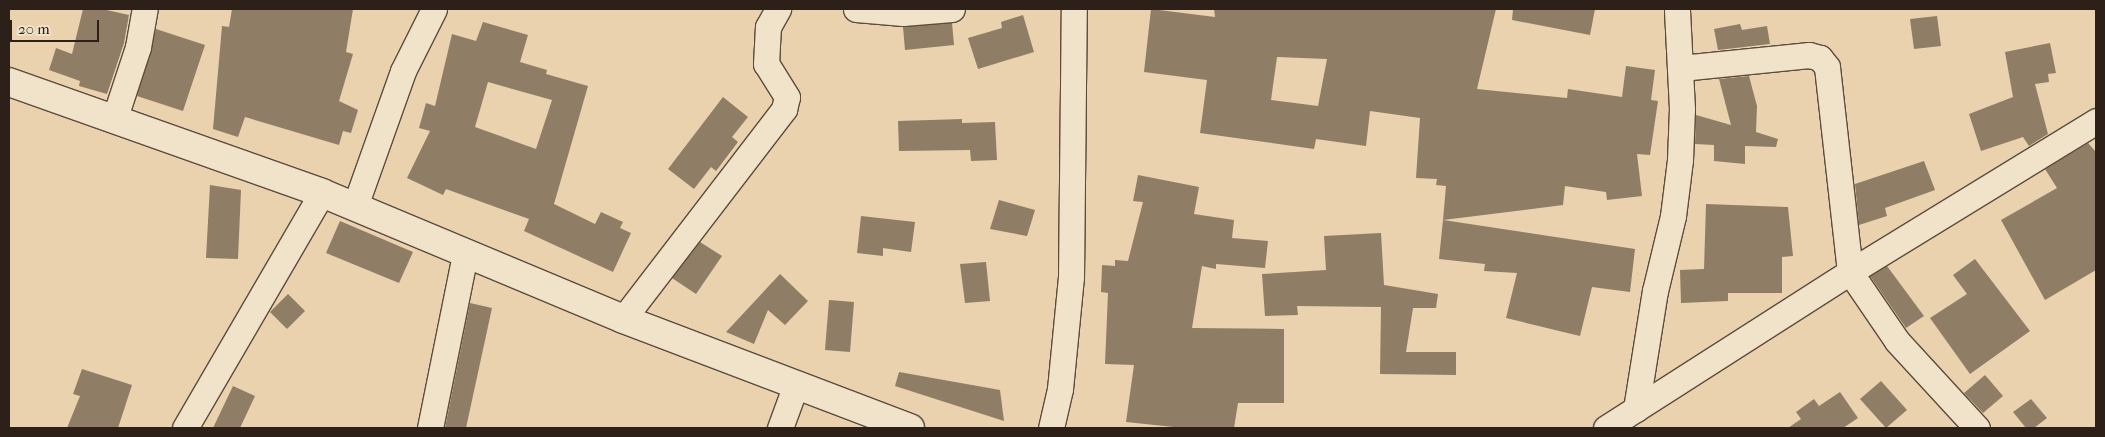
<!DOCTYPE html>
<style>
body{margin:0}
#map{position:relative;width:2105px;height:437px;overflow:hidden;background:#e9d2ad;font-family:"IM FELL French Canon",serif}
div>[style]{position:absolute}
.building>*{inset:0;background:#8f7d66}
.roads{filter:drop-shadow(1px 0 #5c4c3e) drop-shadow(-1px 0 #5c4c3e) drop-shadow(0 1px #5c4c3e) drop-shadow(0 -1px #5c4c3e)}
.minor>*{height:25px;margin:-12.5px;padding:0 12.5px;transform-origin:12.5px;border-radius:12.5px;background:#f1e2ca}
.tertiary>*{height:28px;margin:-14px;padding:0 14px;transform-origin:14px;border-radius:14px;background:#f1e2ca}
span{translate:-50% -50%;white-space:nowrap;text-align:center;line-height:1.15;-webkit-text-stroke:4.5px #f1e2ca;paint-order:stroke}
.frame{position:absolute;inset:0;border:10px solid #2d2019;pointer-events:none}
.scale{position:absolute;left:10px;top:20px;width:89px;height:22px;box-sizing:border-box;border:2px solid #2d2019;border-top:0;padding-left:6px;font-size:15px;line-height:18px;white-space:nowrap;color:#2d2019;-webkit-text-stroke:4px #f1e2ca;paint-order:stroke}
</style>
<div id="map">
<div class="building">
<div style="clip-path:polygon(83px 9px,102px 9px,129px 15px,124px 43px,107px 94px,79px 86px,80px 81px,49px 70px,56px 48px,72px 54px)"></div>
<div style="clip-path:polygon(232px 9px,353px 9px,346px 52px,353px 54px,339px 101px,358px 110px,351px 133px,343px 131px,339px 145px,245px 117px,238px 137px,213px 129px,222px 26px,229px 27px)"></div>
<div style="clip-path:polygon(evenodd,1151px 9px,1215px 17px,1214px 9px,1496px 9px,1477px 89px,1567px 98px,1568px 89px,1622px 97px,1626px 66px,1655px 70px,1651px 100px,1658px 101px,1650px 155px,1637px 154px,1642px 196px,1607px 200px,1606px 192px,1565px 186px,1563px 205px,1443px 220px,1446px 186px,1436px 185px,1437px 179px,1416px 178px,1420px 118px,1370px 111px,1366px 146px,1316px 139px,1314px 149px,1200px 133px,1207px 80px,1144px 72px,1151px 9px,1277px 57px,1327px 59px,1318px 106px,1271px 100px,1277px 57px)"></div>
<div style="clip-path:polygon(1513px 9px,1595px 9px,1590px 35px,1512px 20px)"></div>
<div style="clip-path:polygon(1023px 15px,1034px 52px,978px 69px,968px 38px,1002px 28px,1001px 22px)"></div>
<div style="clip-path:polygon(1937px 16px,1941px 46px,1914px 49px,1910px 19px)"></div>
<div style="clip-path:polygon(evenodd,483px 22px,528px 35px,520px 62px,547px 70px,546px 74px,588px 86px,554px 204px,595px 224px,601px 212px,623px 222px,620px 228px,631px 233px,613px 272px,524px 231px,529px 219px,446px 189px,443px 195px,407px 178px,430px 131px,419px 128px,426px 103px,435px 106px,452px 34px,476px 41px,483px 22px,488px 82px,552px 100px,536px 149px,475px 127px,488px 82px)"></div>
<div style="clip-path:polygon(952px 23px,954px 45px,905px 50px,903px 27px)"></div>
<div style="clip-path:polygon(1740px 24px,1742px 30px,1767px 26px,1770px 44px,1718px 50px,1714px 29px)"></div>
<div style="clip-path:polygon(156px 29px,205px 45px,183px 111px,137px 96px)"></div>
<div style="clip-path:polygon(2050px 43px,2056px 73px,2048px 74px,2049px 82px,2035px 84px,2048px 134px,2029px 146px,2023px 137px,1981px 151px,1969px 114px,2013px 97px,2005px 52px)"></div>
<div style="clip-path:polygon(1749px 76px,1757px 106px,1756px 132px,1778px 139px,1776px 147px,1745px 146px,1745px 164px,1714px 161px,1714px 145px,1695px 144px,1696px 115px,1731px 125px,1719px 79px)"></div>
<div style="clip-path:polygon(723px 97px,748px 117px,732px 137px,738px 142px,716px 171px,711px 167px,694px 189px,668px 169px)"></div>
<div style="clip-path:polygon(962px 119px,962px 123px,995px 122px,997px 160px,971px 161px,970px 150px,899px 151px,898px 121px)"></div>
<div style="clip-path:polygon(2088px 143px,2096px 152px,2096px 270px,2045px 300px,2001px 220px,2057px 188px,2045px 169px)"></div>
<div style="clip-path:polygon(1924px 161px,1935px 190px,1885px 208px,1887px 216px,1859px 225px,1855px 184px)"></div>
<div style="clip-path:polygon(1138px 175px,1199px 187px,1194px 214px,1234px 220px,1232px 238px,1268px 241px,1265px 268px,1216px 264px,1216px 269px,1202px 266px,1192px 328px,1284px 329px,1284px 403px,1238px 403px,1234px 428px,1183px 428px,1126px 422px,1134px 365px,1105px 364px,1108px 293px,1101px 292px,1102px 265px,1115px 266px,1115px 260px,1128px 261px,1143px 202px,1133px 201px)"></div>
<div style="clip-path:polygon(210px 185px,241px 190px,238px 259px,206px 258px)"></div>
<div style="clip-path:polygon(999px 200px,1035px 210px,1027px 236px,990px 229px)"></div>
<div style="clip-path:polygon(1706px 204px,1788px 207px,1793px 256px,1782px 257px,1782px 293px,1728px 293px,1728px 301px,1681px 303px,1680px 270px,1704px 269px)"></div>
<div style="clip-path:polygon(861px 216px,915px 222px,911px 252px,883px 248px,883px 256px,857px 253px)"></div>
<div style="clip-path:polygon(1443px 220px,1635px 249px,1630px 292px,1592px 287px,1580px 336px,1506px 318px,1517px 273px,1484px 271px,1485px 264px,1439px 259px)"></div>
<div style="clip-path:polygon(340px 221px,413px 252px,399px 283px,326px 253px)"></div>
<div style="clip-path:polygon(1381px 233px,1384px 285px,1438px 294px,1436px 308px,1413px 308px,1406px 352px,1456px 352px,1456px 375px,1380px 374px,1381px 307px,1297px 306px,1298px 315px,1265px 316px,1262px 274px,1326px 270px,1324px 236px)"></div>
<div style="clip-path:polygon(700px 242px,722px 256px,696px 294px,672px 278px)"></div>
<div style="clip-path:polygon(1975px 259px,2030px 331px,1970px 374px,1930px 318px,1967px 294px,1953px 275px)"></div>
<div style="clip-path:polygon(986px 262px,990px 301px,965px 303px,960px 264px)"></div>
<div style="clip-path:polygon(1887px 266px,1924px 316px,1906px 328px,1870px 276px)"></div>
<div style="clip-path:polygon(780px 274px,808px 301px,785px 325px,768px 310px,754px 344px,726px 332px)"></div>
<div style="clip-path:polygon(288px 294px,305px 311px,287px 329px,270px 312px)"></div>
<div style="clip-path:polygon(829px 300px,854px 302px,850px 352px,825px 350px)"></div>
<div style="clip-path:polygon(470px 303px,492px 308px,466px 428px,445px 428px)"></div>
<div style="clip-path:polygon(82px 369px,132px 385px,118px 428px,67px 428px,80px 396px,73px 394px)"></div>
<div style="clip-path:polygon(899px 372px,1000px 390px,1004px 421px,895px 386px)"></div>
<div style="clip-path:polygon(1985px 375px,2003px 396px,1983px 413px,1964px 393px)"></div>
<div style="clip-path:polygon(1881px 381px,1907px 410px,1886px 428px,1860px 399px)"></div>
<div style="clip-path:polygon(233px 386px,255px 396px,240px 428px,213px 428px)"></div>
<div style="clip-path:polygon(1840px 392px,1858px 418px,1843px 428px,1788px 428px,1801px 419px,1796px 412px,1814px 399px,1819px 406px)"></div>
<div style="clip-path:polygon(2031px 399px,2047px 418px,2034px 428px,2026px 428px,2013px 412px)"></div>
</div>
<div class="roads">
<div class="minor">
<div style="left:856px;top:9px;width:47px;rotate:4.9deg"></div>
<div style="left:903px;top:13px;width:49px;rotate:-4.7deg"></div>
<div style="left:1681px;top:68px;width:129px;rotate:-5.8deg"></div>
<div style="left:1809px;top:55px;width:11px;rotate:15deg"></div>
<div style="left:1820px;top:58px;width:11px;rotate:52deg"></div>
<div style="left:1827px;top:67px;width:206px;rotate:83.6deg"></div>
<div style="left:1850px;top:272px;width:83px;rotate:55.7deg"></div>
<div style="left:1897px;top:341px;width:118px;rotate:47.4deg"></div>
<div style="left:114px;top:120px;width:77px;rotate:-71.8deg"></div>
<div style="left:138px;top:47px;width:39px;rotate:-80deg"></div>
<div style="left:355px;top:206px;width:143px;rotate:-70.4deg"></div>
<div style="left:403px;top:71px;width:69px;rotate:-63.4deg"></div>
<div style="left:623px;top:319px;width:265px;rotate:-52.5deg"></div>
<div style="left:784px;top:109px;width:12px;rotate:-76deg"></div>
<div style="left:787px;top:97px;width:39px;rotate:-122deg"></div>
<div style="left:766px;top:64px;width:37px;rotate:-87deg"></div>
<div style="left:768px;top:27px;width:21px;rotate:-61deg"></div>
<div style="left:1636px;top:409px;width:120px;rotate:-80.9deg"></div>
<div style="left:1655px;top:291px;width:77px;rotate:-76.5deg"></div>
<div style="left:1673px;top:216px;width:56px;rotate:-82.9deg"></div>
<div style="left:1680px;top:160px;width:51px;rotate:-87.8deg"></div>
<div style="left:1682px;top:109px;width:100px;rotate:-92.9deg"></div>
<div style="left:185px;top:428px;width:272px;rotate:-59.8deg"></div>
<div style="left:430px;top:428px;width:177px;rotate:-78.6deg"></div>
<div style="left:780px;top:428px;width:44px;rotate:-69.9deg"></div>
<div style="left:1051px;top:428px;width:40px;rotate:-77deg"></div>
<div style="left:1060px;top:389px;width:113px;rotate:-84.4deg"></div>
<div style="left:1071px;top:277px;width:268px;rotate:-89.4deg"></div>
<div style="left:1606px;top:428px;width:290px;rotate:-32.6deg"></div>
<div style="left:1850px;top:272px;width:289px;rotate:-31.5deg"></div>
</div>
<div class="tertiary">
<div style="left:9px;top:82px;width:332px;rotate:19.5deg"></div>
<div style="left:322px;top:193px;width:326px;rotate:22.7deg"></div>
<div style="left:623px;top:319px;width:307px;rotate:20.8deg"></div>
</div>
</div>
<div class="frame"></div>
<div class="scale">20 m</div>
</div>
